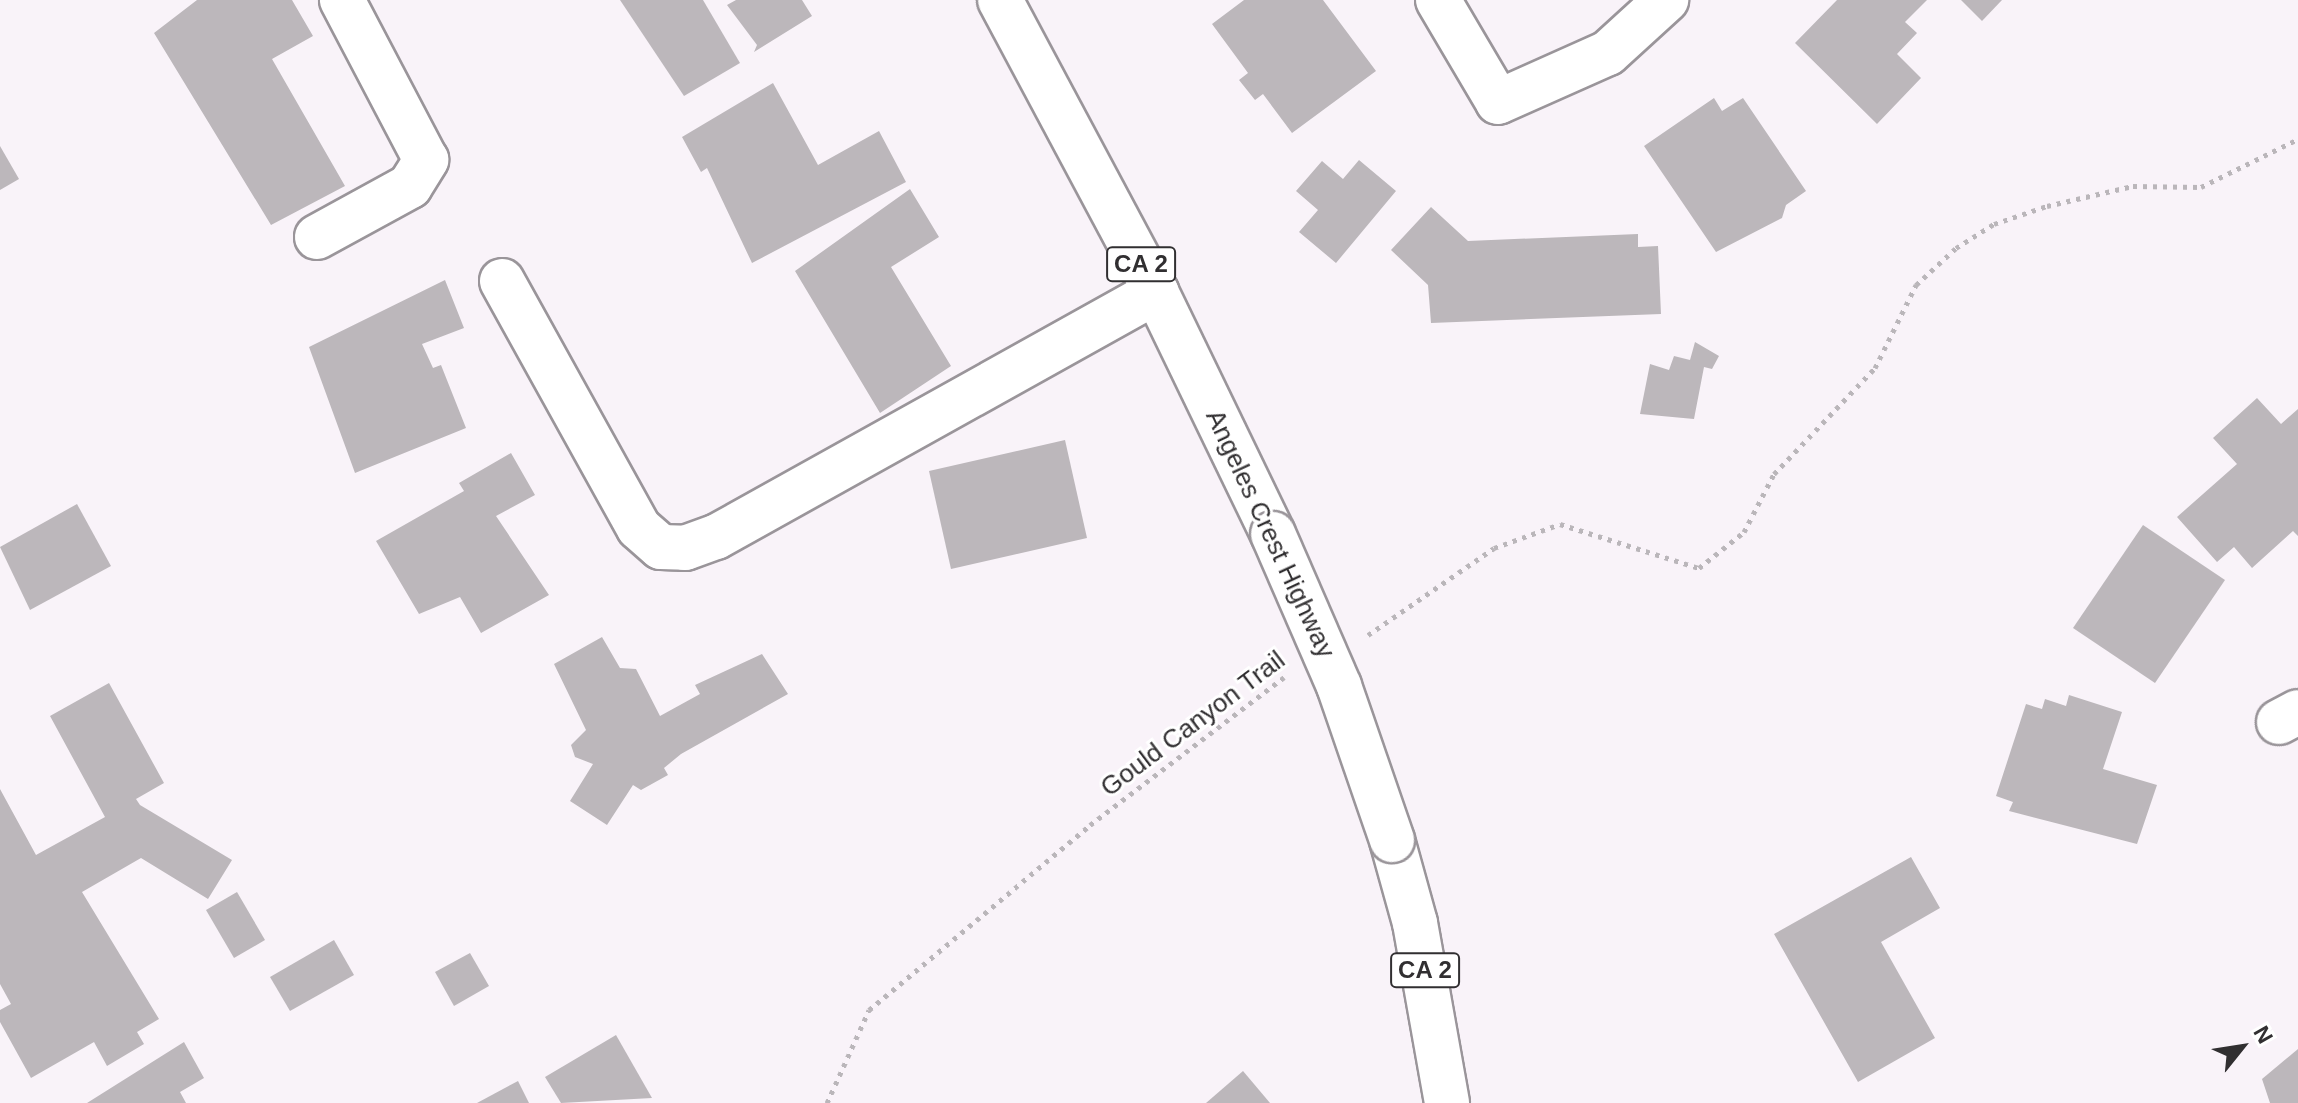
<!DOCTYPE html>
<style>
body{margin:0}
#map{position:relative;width:2298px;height:1103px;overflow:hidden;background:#f9f3f9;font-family:Helvetica,sans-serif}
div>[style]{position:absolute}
.building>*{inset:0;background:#bcb7bb}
.path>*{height:5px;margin-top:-2.5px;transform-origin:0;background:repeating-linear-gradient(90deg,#bab6ba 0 4px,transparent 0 10px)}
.roads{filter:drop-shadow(2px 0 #9a959a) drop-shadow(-2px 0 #9a959a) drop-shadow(0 2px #9a959a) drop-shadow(0 -2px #9a959a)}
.minor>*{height:44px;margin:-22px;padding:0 22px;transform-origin:22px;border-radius:22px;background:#fff}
.major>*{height:44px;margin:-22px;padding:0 22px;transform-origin:22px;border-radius:22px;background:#fff}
.bridges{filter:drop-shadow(2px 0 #9a959a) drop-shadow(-2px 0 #9a959a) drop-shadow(0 2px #9a959a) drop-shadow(0 -2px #9a959a)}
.major-bridge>*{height:44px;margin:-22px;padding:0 22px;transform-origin:22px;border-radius:22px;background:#fff}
span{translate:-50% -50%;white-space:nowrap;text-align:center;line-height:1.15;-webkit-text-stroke:6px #fff;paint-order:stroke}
.shield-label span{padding:2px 6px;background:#fff;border:2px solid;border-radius:6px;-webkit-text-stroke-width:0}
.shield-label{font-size:24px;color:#312f31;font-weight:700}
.street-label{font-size:26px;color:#312f31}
.north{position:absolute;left:2202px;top:1007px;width:80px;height:80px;-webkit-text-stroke:6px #fff;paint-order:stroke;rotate:60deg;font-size:22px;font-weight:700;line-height:32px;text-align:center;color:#312f31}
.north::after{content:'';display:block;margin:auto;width:28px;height:36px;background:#312f31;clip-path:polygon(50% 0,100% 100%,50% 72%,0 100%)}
</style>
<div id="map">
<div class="building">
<div style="clip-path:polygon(197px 0,292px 0,313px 36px,272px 59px,345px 186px,271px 225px,154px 33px)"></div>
<div style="clip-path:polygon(620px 0,703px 0,740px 63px,684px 96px)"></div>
<div style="clip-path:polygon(736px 0,802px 0,812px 16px,754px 52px,757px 45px,727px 5px)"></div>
<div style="clip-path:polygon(1244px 0,1323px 0,1376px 71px,1292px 133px,1263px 94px,1255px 100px,1239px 80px,1248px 73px,1212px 24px)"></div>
<div style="clip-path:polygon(1837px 0,1927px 0,1905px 22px,1917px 33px,1897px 54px,1921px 78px,1877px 124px,1795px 43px)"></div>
<div style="clip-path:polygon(1961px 0,2002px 0,1982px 21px)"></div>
<div style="clip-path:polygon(773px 83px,818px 165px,879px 131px,906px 182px,752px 263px,707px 168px,701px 172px,682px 137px)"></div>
<div style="clip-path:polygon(1714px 98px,1722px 111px,1743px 98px,1806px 191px,1786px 205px,1782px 218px,1716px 252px,1644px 146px)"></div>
<div style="clip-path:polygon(0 146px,19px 179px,0 190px)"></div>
<div style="clip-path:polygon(1359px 160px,1396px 191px,1336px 263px,1299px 232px,1318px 210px,1296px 191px,1322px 161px,1343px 179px)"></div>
<div style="clip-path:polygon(910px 189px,939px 237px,891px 267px,951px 366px,880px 413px,795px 271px)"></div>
<div style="clip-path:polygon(1431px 207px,1468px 241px,1638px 234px,1638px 247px,1658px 246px,1661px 314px,1431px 323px,1428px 285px,1391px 250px)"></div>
<div style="clip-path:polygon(445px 280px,464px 328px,422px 344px,433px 368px,441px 365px,466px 428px,355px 473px,309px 347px)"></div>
<div style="clip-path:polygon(1695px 342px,1719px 356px,1712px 369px,1704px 367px,1694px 419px,1640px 414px,1650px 364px,1669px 370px,1674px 356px,1690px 360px)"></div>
<div style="clip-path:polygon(2257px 398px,2281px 424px,2298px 409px,2298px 536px,2293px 531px,2252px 568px,2234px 547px,2217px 562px,2177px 517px,2237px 464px,2213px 438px)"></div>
<div style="clip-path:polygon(1065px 440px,1087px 538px,951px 569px,929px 471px)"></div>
<div style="clip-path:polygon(511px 453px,535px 495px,496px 516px,549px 595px,481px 633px,460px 597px,419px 614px,376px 541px,464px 491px,459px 483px)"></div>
<div style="clip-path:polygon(77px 504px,111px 566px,30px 610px,0 547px)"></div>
<div style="clip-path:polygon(2143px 525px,2225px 580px,2155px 683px,2073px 628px)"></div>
<div style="clip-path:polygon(602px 637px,620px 668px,636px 669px,660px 716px,700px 694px,695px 685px,762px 654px,788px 694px,681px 754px,664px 768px,668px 775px,641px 790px,633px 785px,607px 825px,570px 801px,593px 764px,575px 757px,571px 745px,586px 730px,554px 664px)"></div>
<div style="clip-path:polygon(109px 683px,164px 783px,136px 799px,140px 805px,232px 860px,208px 899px,141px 858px,82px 892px,159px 1019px,137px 1032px,144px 1044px,107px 1066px,94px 1042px,31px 1078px,0 1022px,0 1010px,11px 1004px,0 984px,0 789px,36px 855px,105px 817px,50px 716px)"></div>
<div style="clip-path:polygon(2069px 695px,2122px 712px,2103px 769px,2157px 785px,2137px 844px,2009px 811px,2013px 802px,1996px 796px,2026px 704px,2042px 709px,2045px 699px,2066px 706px)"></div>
<div style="clip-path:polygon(1911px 857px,1940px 908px,1881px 942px,1935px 1038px,1858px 1082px,1774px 934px)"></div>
<div style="clip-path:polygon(237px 892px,265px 940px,234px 958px,206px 910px)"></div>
<div style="clip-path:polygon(334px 940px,354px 975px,290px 1011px,270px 977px)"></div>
<div style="clip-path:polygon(470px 953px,489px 986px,454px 1006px,435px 972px)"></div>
<div style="clip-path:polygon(616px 1035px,652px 1098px,561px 1103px,545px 1077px)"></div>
<div style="clip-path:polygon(184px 1042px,204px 1078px,180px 1092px,186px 1103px,87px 1103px)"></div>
<div style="clip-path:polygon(2298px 1049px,2298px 1103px,2270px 1103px,2262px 1079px)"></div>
<div style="clip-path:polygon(1243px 1071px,1270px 1103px,1206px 1103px)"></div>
<div style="clip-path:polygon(518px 1081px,529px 1103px,477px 1103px)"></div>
</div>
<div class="path">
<div style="left:1368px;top:635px;width:153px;rotate:-34.6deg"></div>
<div style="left:1494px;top:548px;width:70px;rotate:-20deg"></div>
<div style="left:1560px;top:524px;width:146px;rotate:17.6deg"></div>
<div style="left:1699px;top:568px;width:58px;rotate:-38.7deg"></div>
<div style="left:1744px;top:532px;width:65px;rotate:-62.7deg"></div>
<div style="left:1774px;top:474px;width:146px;rotate:-46.4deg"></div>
<div style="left:1875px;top:368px;width:93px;rotate:-63.7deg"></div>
<div style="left:1916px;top:285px;width:54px;rotate:-42.8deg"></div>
<div style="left:1956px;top:248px;width:45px;rotate:-32.3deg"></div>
<div style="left:1994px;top:224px;width:56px;rotate:-18.8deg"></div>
<div style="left:2047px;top:206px;width:88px;rotate:-13.1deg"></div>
<div style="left:2133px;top:186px;width:68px;rotate:0.8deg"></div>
<div style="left:2201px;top:187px;width:108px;rotate:-26.3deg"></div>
<div style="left:827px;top:1103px;width:102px;rotate:-65.7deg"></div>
<div style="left:869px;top:1010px;width:288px;rotate:-39.9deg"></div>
<div style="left:1090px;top:825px;width:244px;rotate:-37.3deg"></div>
</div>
<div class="roads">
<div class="minor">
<div style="left:1438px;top:0;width:118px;rotate:59.5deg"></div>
<div style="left:1498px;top:102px;width:120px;rotate:-24deg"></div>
<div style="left:1608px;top:53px;width:79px;rotate:-42.4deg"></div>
<div style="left:317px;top:237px;width:106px;rotate:-28.7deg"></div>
<div style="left:410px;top:186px;width:31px;rotate:-58deg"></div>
<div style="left:426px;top:160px;width:181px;rotate:-117.7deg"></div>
<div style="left:502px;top:281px;width:282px;rotate:61deg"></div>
<div style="left:639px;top:528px;width:29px;rotate:41deg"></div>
<div style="left:661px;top:547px;width:24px;rotate:2deg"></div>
<div style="left:685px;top:548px;width:33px;rotate:-20deg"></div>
<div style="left:716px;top:537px;width:504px;rotate:-29.11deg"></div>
<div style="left:2279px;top:722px;width:21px;rotate:-28deg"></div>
</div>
<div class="major">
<div style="left:1000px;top:0;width:331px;rotate:61.9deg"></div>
<div style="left:1156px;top:292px;width:269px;rotate:64.2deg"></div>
<div style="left:1392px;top:840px;width:86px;rotate:74.5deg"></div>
<div style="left:1415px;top:923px;width:183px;rotate:79.9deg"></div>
</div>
</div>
<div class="bridges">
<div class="major-bridge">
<div style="left:1273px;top:534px;width:166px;rotate:66.5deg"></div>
<div style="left:1339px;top:686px;width:163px;rotate:71deg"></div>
</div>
</div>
<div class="shield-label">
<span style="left:1141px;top:264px">CA 2</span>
<span style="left:1425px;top:970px">CA 2</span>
</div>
<div class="street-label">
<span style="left:1270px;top:534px;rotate:65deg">Angeles Crest Highway</span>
<span style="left:1193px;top:724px;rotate:-37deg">Gould Canyon Trail</span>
</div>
<div class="north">N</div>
</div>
